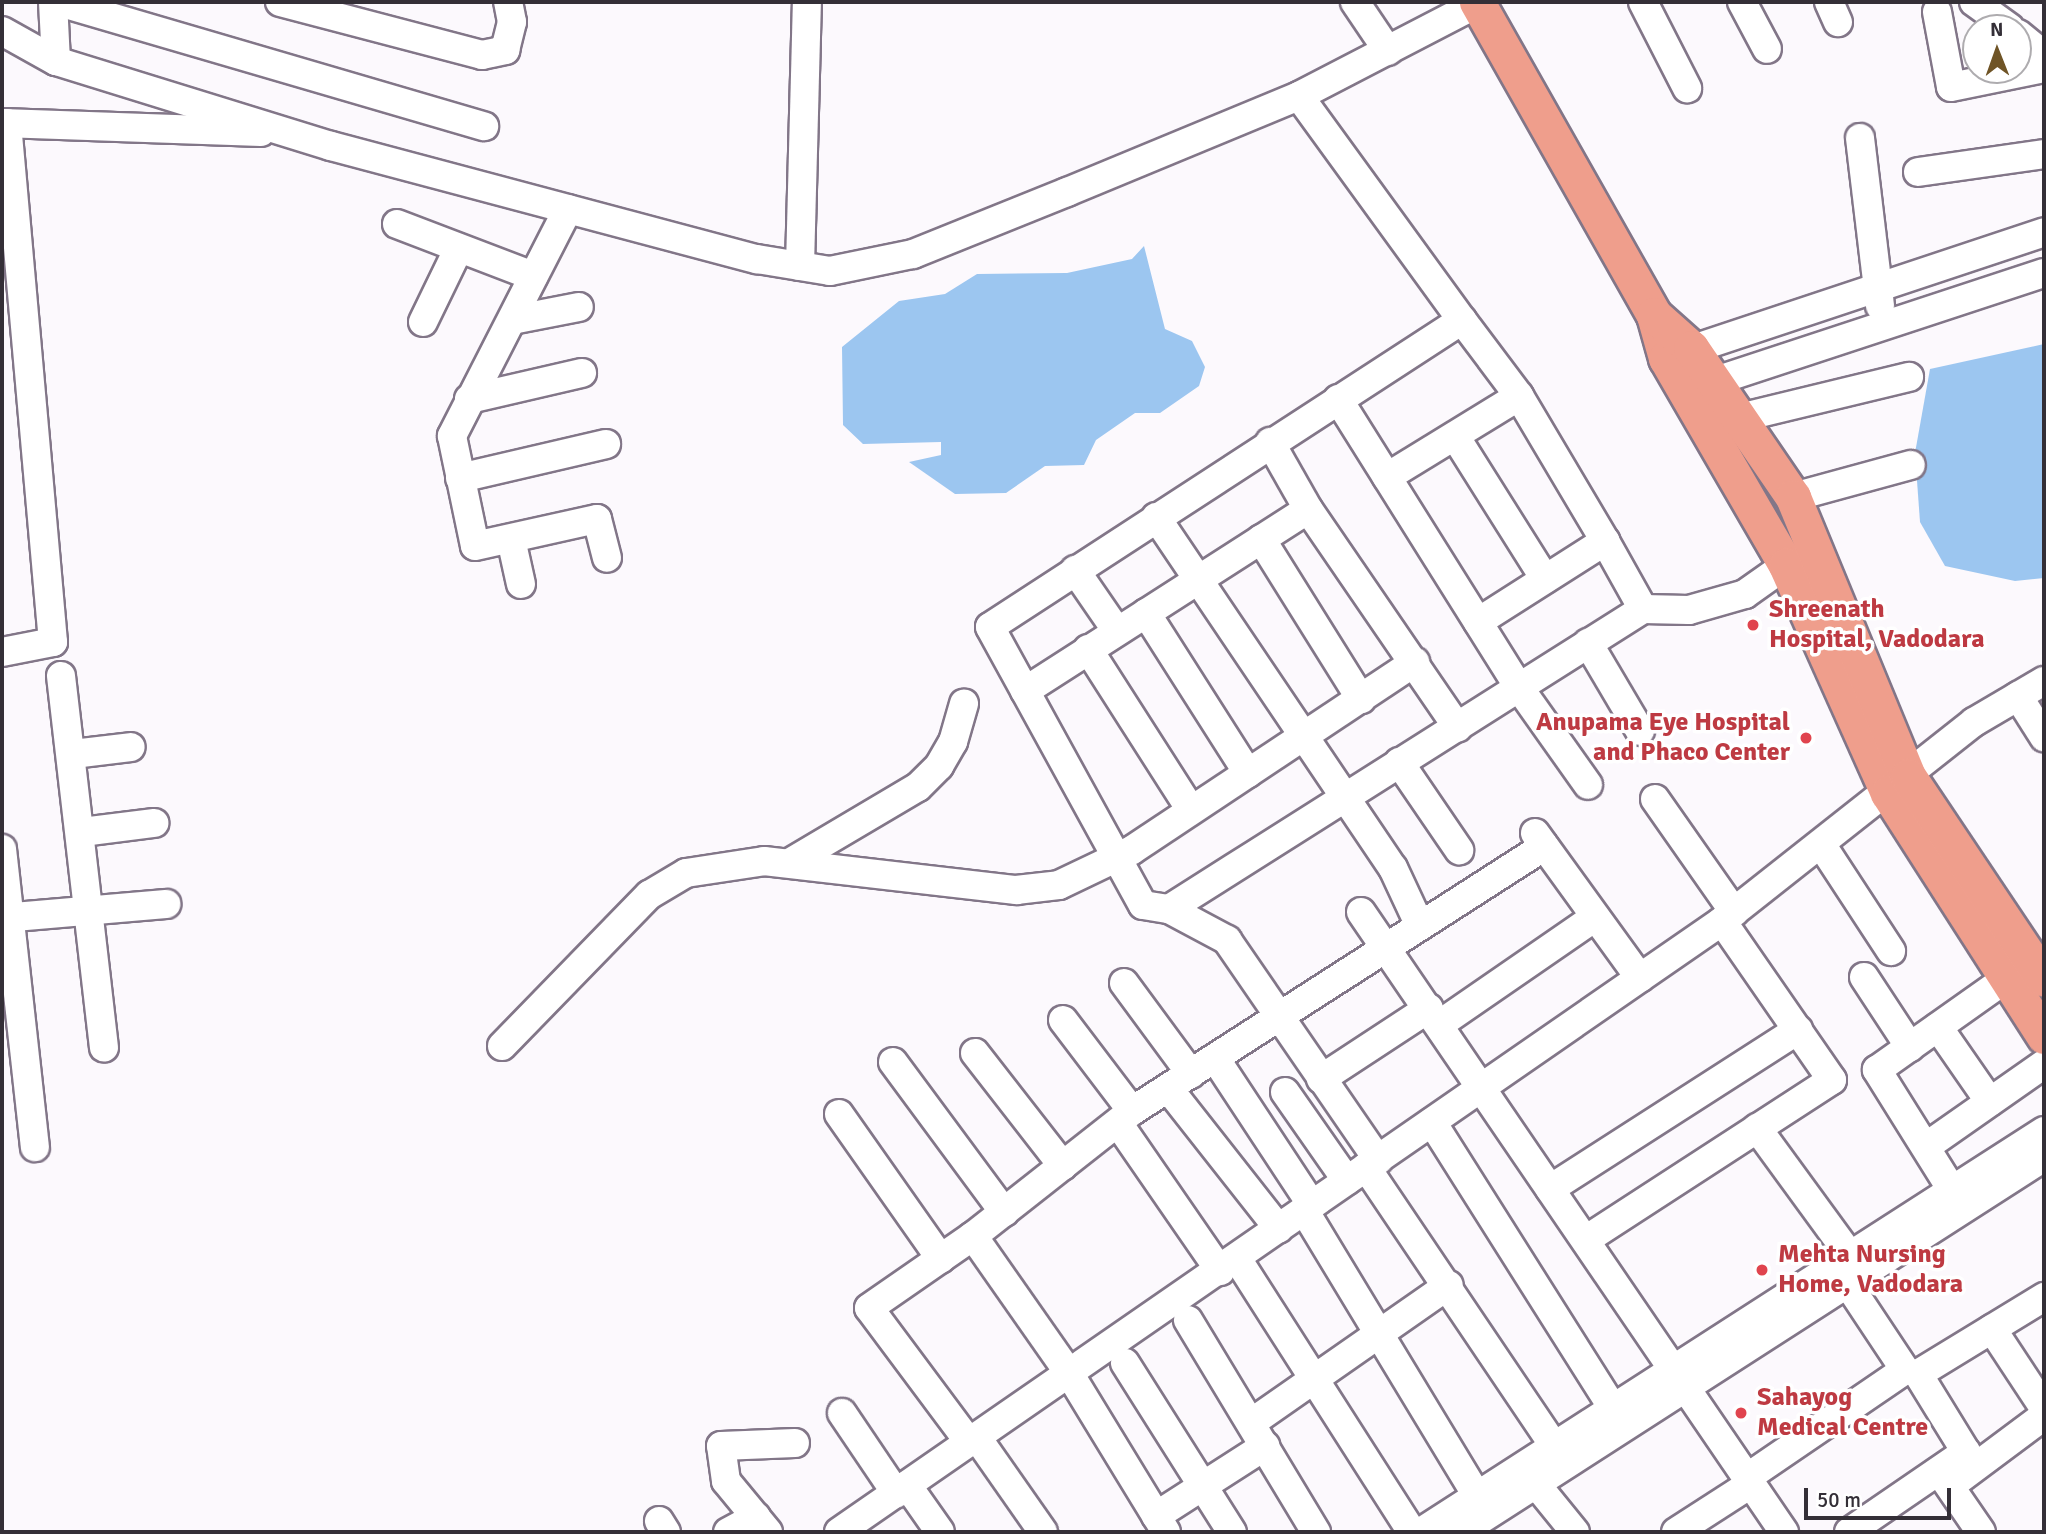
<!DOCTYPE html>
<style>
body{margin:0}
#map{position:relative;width:2046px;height:1534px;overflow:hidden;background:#fcf9fd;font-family:Signika,sans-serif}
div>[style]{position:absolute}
.water>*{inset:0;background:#9cc6f0}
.roads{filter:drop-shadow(2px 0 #827688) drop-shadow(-2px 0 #827688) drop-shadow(0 2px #827688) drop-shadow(0 -2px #827688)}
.minor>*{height:28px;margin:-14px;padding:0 14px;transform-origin:14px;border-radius:14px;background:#fff}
.major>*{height:35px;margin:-17.5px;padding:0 17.5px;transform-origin:17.5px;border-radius:17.5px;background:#ef9e8c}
.dots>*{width:19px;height:19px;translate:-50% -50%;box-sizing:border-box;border:4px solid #fff;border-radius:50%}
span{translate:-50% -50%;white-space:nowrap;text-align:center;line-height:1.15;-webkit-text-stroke:7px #fff;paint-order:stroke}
.health-label{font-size:26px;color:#be3a42;font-weight:700}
.left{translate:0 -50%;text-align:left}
.right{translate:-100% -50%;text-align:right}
.frame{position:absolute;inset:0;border:4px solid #342f37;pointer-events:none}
.north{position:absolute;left:1962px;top:14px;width:70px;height:70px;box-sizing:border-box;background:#fff;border:2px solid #aeacaf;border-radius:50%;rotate:359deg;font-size:19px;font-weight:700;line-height:28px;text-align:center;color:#342f37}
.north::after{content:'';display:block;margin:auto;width:24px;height:32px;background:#6f5426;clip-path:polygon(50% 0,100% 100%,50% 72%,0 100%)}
.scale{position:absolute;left:1804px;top:1488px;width:147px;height:32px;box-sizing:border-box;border:4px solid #342f37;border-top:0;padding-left:9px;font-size:21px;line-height:24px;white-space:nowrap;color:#342f37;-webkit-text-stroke:5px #fff;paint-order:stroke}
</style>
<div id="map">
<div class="water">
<div style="clip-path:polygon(1144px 246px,1165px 329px,1192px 341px,1205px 367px,1199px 386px,1160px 413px,1135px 413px,1096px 440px,1084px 465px,1045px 466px,1006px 493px,955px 494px,909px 462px,941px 455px,941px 442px,863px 444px,843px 425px,842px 347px,899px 301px,945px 294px,977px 274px,1067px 273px,1132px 259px)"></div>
<div style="clip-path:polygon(2044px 344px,2044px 578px,2015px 581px,1945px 566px,1920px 522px,1915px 453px,1930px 369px)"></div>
</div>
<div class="roads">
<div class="minor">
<div style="left:53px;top:2px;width:59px;rotate:87.1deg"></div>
<div style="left:59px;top:2px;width:443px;rotate:16.3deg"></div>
<div style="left:280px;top:2px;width:209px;rotate:14.7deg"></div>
<div style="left:482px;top:55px;width:24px;rotate:-12deg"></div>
<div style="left:505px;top:50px;width:29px;rotate:-76deg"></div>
<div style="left:512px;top:22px;width:20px;rotate:-101deg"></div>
<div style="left:1355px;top:2px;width:59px;rotate:56deg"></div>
<div style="left:1643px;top:2px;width:97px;rotate:62.9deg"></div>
<div style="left:1742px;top:2px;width:53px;rotate:62deg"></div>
<div style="left:1829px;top:2px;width:22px;rotate:66deg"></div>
<div style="left:1974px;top:2px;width:44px;rotate:35.8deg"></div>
<div style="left:1937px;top:12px;width:76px;rotate:79.4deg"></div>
<div style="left:1951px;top:87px;width:95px;rotate:-11.5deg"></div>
<div style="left:2px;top:31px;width:62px;rotate:29.1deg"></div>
<div style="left:56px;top:61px;width:288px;rotate:17.2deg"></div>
<div style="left:331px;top:146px;width:441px;rotate:14.9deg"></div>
<div style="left:757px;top:259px;width:74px;rotate:9.3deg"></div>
<div style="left:830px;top:271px;width:85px;rotate:-11.6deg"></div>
<div style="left:913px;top:254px;width:166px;rotate:-21.9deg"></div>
<div style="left:1067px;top:192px;width:251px;rotate:-22.5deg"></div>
<div style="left:1299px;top:96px;width:204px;rotate:-27.4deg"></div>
<div style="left:2018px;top:34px;width:33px;rotate:39deg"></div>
<div style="left:1299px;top:96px;width:277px;rotate:54deg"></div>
<div style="left:1462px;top:320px;width:563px;rotate:146.96deg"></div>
<div style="left:990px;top:627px;width:317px;rotate:61.2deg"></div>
<div style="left:1143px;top:905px;width:26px;rotate:9deg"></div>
<div style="left:1169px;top:909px;width:561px;rotate:-32.33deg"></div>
<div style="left:1643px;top:609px;width:46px;rotate:1.2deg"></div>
<div style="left:1689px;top:610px;width:58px;rotate:-15.9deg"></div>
<div style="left:1745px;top:594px;width:50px;rotate:-35.3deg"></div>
<div style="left:2px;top:123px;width:259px;rotate:2deg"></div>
<div style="left:1860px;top:138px;width:169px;rotate:83.2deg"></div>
<div style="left:1918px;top:172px;width:127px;rotate:-8.1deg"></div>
<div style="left:568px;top:209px;width:255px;rotate:117.1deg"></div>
<div style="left:452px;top:436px;width:112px;rotate:78.2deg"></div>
<div style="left:475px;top:546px;width:125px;rotate:-12.5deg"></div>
<div style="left:597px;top:519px;width:40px;rotate:75.6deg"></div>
<div style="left:397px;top:224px;width:146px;rotate:20.9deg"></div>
<div style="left:800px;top:266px;width:264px;rotate:-88.5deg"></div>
<div style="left:512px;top:320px;width:68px;rotate:-11deg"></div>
<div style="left:1462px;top:320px;width:95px;rotate:53.1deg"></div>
<div style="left:1519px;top:396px;width:169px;rotate:59.3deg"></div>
<div style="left:423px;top:322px;width:82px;rotate:-64.1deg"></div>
<div style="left:1675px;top:355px;width:389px;rotate:-18.4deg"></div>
<div style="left:1694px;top:388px;width:368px;rotate:-18.2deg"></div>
<div style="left:469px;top:399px;width:116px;rotate:-13deg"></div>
<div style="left:1338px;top:399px;width:339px;rotate:57.9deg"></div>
<div style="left:1518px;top:686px;width:121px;rotate:54.7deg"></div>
<div style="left:1739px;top:418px;width:175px;rotate:-13.6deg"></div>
<div style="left:1455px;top:436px;width:169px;rotate:57.8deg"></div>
<div style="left:1270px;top:442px;width:77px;rotate:60.4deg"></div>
<div style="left:1308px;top:509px;width:265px;rotate:55.6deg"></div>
<div style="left:1387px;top:477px;width:155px;rotate:-31.5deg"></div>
<div style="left:460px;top:478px;width:150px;rotate:-13.1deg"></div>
<div style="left:1793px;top:497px;width:122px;rotate:-15.2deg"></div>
<div style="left:1156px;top:517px;width:424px;rotate:56deg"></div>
<div style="left:1393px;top:868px;width:64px;rotate:65deg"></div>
<div style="left:511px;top:539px;width:46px;rotate:77.5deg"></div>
<div style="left:1261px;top:539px;width:189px;rotate:58deg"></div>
<div style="left:1075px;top:570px;width:74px;rotate:55.5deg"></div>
<div style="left:1146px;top:613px;width:190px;rotate:57.5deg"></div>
<div style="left:1478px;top:622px;width:151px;rotate:-32.5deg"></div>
<div style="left:1605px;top:541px;width:78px;rotate:60.8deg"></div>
<div style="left:1588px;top:643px;width:102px;rotate:59.4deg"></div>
<div style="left:1088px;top:649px;width:191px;rotate:57.4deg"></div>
<div style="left:2px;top:652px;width:52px;rotate:-11.1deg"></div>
<div style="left:53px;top:642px;width:521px;rotate:-95.07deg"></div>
<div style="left:61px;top:676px;width:374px;rotate:83.4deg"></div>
<div style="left:1025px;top:691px;width:336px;rotate:-32.7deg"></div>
<div style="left:2018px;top:696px;width:49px;rotate:57.6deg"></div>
<div style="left:73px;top:754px;width:58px;rotate:-6.9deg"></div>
<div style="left:1399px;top:762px;width:107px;rotate:55.7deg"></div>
<div style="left:1655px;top:799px;width:138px;rotate:55deg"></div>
<div style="left:82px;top:832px;width:73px;rotate:-7.1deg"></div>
<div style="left:1535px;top:833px;width:179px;rotate:54.1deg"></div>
<div style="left:1821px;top:844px;width:128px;rotate:56.8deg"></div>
<div style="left:2px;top:849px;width:300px;rotate:83.7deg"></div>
<div style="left:791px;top:862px;width:147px;rotate:-30.6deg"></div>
<div style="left:918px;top:787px;width:30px;rotate:-45deg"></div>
<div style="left:939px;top:766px;width:28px;rotate:-60deg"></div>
<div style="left:953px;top:742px;width:40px;rotate:-74deg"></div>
<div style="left:1169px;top:909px;width:66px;rotate:28.1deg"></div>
<div style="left:1227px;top:940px;width:267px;rotate:55.5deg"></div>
<div style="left:1361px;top:912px;width:751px;rotate:55.7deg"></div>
<div style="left:2px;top:918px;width:165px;rotate:-4.9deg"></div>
<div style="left:1864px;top:977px;width:84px;rotate:56.7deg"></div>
<div style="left:1124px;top:983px;width:113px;rotate:53.6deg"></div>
<div style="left:1063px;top:1020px;width:114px;rotate:52.8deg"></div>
<div style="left:1440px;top:1024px;width:188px;rotate:-34.6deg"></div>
<div style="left:1938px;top:1027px;width:91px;rotate:55.3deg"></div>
<div style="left:502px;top:1046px;width:211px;rotate:-45.8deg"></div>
<div style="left:649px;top:895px;width:43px;rotate:-30.7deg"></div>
<div style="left:686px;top:873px;width:79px;rotate:-8.7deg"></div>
<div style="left:764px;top:861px;width:254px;rotate:6.6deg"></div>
<div style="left:1016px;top:890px;width:43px;rotate:-6.6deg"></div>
<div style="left:1059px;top:885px;width:81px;rotate:-25.6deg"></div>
<div style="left:1132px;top:850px;width:340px;rotate:-33.6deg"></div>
<div style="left:975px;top:1053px;width:143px;rotate:52.1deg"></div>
<div style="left:1215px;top:1058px;width:176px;rotate:56.6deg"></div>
<div style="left:893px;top:1062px;width:187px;rotate:53.5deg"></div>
<div style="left:1321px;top:1079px;width:129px;rotate:-33.3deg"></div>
<div style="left:1168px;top:1088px;width:179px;rotate:51.8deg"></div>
<div style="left:1285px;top:1092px;width:108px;rotate:55.1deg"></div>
<div style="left:839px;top:1114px;width:177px;rotate:54.9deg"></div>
<div style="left:1432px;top:1122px;width:338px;rotate:57.7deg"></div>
<div style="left:1118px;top:1123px;width:180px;rotate:55.4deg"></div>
<div style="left:1757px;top:1128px;width:156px;rotate:53.9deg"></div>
<div style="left:1927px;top:1146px;width:143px;rotate:-35deg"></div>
<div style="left:1366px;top:1167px;width:338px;rotate:56deg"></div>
<div style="left:1550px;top:1189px;width:295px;rotate:-32.7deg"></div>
<div style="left:1952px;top:1190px;width:142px;rotate:-122deg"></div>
<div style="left:1877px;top:1070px;width:159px;rotate:-35.3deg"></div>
<div style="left:1304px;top:1210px;width:334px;rotate:58.8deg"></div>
<div style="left:973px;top:1236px;width:167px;rotate:55deg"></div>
<div style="left:1069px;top:1373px;width:186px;rotate:58.6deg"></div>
<div style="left:1587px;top:1239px;width:292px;rotate:-33deg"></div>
<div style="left:1832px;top:1080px;width:193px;rotate:-124.7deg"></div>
<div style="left:1238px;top:1260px;width:323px;rotate:57.4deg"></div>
<div style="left:1188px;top:1320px;width:248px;rotate:58.9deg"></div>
<div style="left:1992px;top:1329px;width:95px;rotate:56.6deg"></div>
<div style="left:1125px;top:1363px;width:200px;rotate:57.7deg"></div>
<div style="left:842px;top:1413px;width:97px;rotate:56deg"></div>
<div style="left:1251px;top:1423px;width:241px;rotate:-34.9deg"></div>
<div style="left:978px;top:1439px;width:113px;rotate:55deg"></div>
<div style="left:969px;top:1442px;width:167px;rotate:-126.7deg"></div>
<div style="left:869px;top:1308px;width:126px;rotate:-34.7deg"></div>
<div style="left:973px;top:1236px;width:202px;rotate:-38.2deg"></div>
<div style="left:1132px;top:1111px;width:490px;rotate:-32.7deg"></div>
<div style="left:1939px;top:1471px;width:74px;rotate:55.5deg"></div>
<div style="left:1527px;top:1473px;width:76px;rotate:50.9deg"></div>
<div style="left:1748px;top:1477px;width:190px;rotate:-34.3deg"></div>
<div style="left:1905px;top:1370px;width:121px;rotate:-123.6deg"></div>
<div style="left:907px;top:1485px;width:57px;rotate:54.9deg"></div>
<div style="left:1950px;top:1486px;width:117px;rotate:-36.7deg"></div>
<div style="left:1156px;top:1516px;width:130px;rotate:-32.7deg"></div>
<div style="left:659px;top:1521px;width:13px;rotate:58deg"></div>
<div style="left:728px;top:1532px;width:32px;rotate:-28deg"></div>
<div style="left:768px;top:1532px;width:66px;rotate:-129.5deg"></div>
<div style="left:726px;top:1481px;width:35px;rotate:-98deg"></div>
<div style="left:721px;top:1446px;width:74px;rotate:-2.3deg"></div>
<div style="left:839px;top:1532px;width:1074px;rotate:-34.68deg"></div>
<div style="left:1722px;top:921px;width:321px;rotate:-38.3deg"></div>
<div style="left:1974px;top:722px;width:81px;rotate:-30.4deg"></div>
<div style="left:1421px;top:1532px;width:741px;rotate:-32.77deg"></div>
<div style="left:1461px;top:1532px;width:693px;rotate:-32.75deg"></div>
<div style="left:1676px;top:1532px;width:90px;rotate:-32.8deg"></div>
<div style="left:1849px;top:1532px;width:142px;rotate:-34.4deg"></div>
<div style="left:1966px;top:1452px;width:92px;rotate:-121.6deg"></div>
<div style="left:1918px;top:1374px;width:148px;rotate:-31.4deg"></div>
</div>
<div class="major">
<div style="left:1477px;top:2px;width:360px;rotate:60.5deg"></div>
<div style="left:1654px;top:315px;width:45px;rotate:74.4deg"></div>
<div style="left:1666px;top:358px;width:239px;rotate:59.9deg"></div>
<div style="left:1786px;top:565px;width:250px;rotate:65.9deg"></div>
<div style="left:1888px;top:793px;width:289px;rotate:57.3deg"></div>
<div style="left:1654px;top:315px;width:50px;rotate:41.7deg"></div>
<div style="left:1691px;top:348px;width:181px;rotate:55.6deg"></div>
<div style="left:1793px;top:497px;width:302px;rotate:67.6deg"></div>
<div style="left:1908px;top:776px;width:244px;rotate:56.2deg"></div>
</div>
</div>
<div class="dots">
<div style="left:1753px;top:625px;background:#e0444e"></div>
<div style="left:1806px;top:738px;background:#e0444e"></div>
<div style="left:1762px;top:1270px;background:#e0444e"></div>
<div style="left:1741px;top:1413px;background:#e0444e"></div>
</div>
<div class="health-label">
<span class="left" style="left:1769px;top:625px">Shreenath<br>Hospital, Vadodara</span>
<span class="right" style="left:1790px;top:738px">Anupama Eye Hospital<br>and Phaco Center</span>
<span class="left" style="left:1778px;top:1270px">Mehta Nursing<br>Home, Vadodara</span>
<span class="left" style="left:1757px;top:1413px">Sahayog<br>Medical Centre</span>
</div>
<div class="frame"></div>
<div class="north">N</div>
<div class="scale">50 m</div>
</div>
